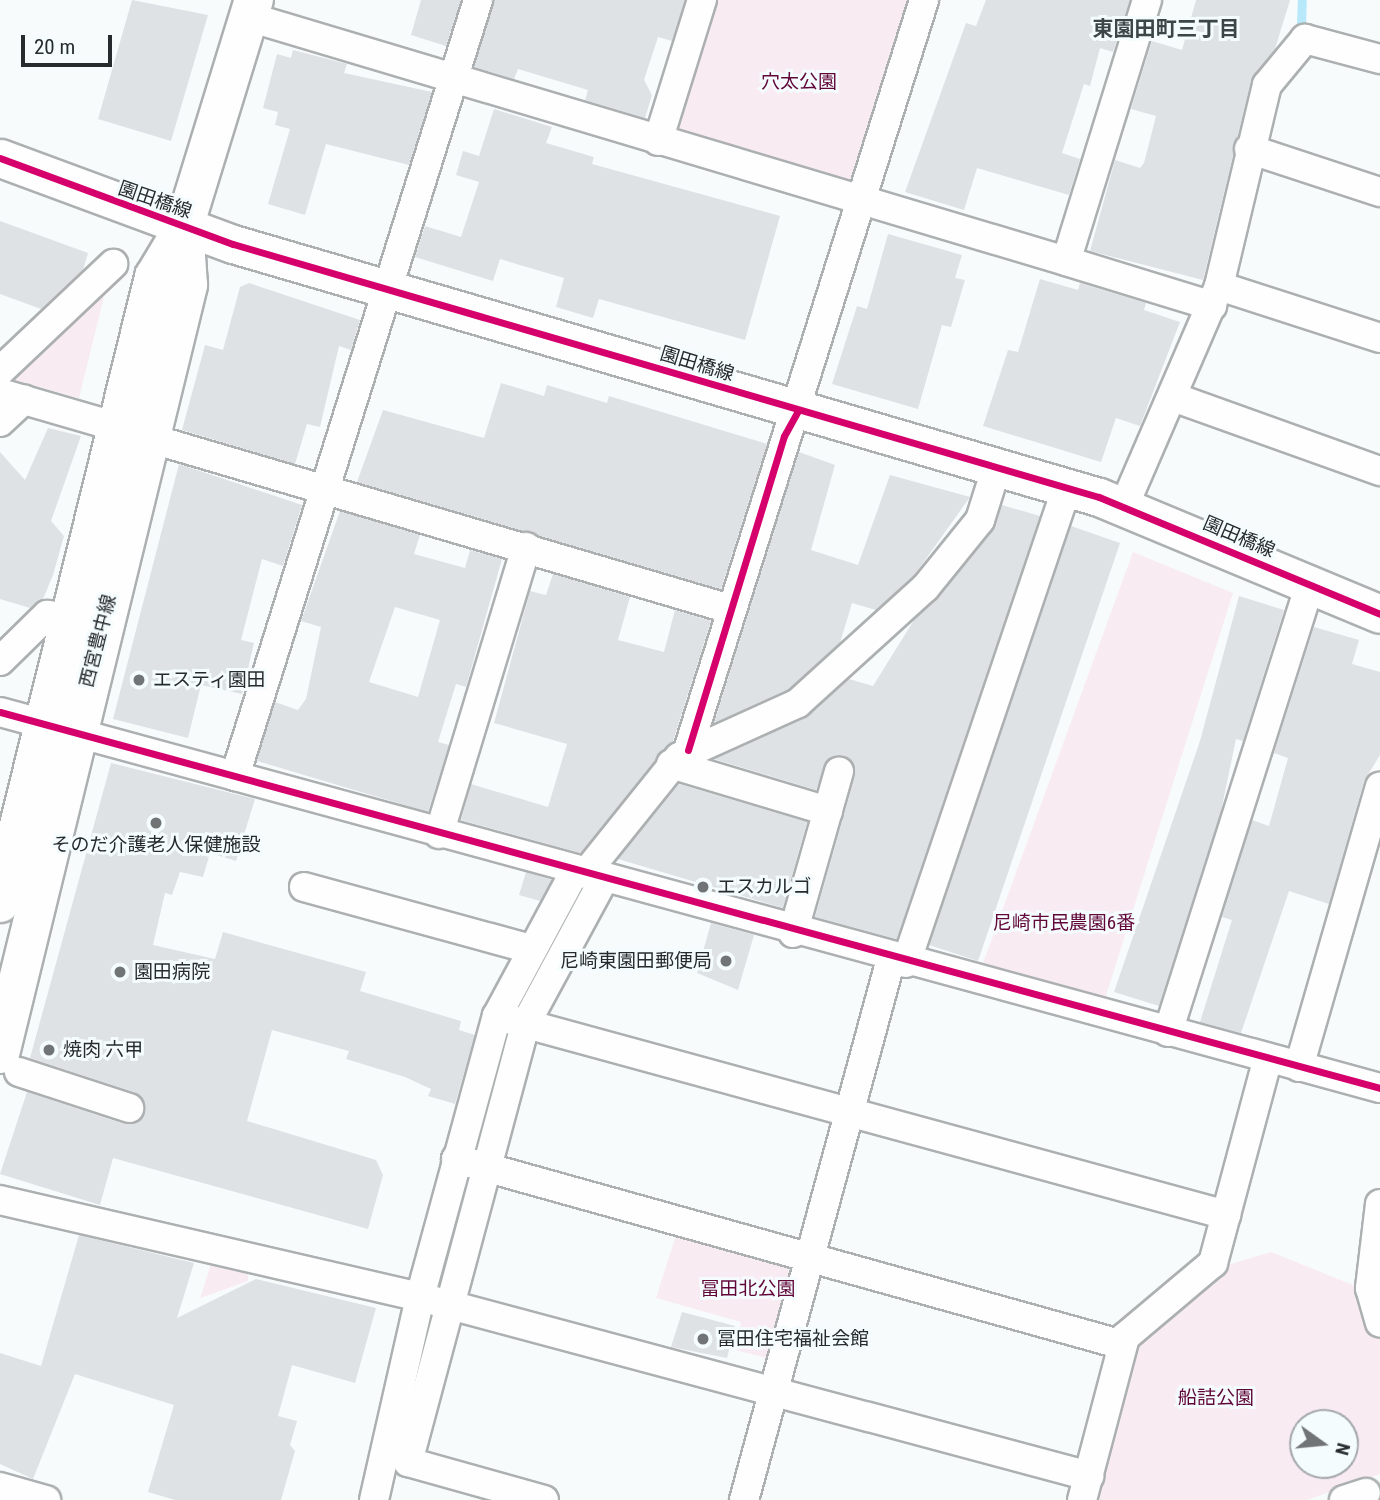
<!DOCTYPE html>
<meta charset="utf-8">
<style>
body{margin:0}
#map{position:relative;width:1380px;height:1500px;overflow:hidden;background:#f7fbfc;font-family:"Roboto Condensed","Noto Sans JP",sans-serif}
div>[style]{position:absolute}
.green>*{inset:0;background:#f9ebf2}
.stream>*{height:9px;margin:-4.5px;padding:0 4.5px;transform-origin:4.5px;border-radius:4.5px;background:#b7e9fb}
.building>*{inset:0;background:#dee2e4}
.roads{filter:drop-shadow(2px 0 #acb0b1) drop-shadow(-2px 0 #acb0b1) drop-shadow(0 2px #acb0b1) drop-shadow(0 -2px #acb0b1)}
.minor>*{height:28px;margin:-14px;padding:0 14px;transform-origin:14px;border-radius:14px;background:#fefeff}
.tertiary>*{height:37px;margin:-18.5px;padding:0 18.5px;transform-origin:18.5px;border-radius:18.5px;background:#fefeff}
.secondary>*{height:38px;margin:-19px;padding:0 19px;transform-origin:19px;border-radius:19px;background:#fefeff}
.cycleway>*{height:7px;margin:-3.5px;padding:0 3.5px;transform-origin:3.5px;border-radius:3.5px;background:#d6006c}
.dots>*{width:19px;height:19px;translate:-50% -50%;box-sizing:border-box;border:4px solid #f5fcfe;border-radius:50%}
span{translate:-50% -50%;white-space:nowrap;text-align:center;line-height:1.15;-webkit-text-stroke:6px #f5fcfe;paint-order:stroke}
.park-label{font-size:19px;color:#600638}
.street-label{font-size:19px;color:#272b2d}
.poi-label{font-size:19px;color:#272b2d}
.left{translate:0 -50%;text-align:left}
.right{translate:-100% -50%;text-align:right}
.neighbourhood-label{font-size:21px;color:#3c4548;font-weight:700}
.north{position:absolute;left:1289px;top:1409px;width:70px;height:70px;box-sizing:border-box;background:#f5fcfe;border:2px solid #a3a8aa;border-radius:50%;rotate:105deg;font-size:19px;font-weight:700;line-height:28px;text-align:center;color:#272b2d}
.north::after{content:'';display:block;margin:auto;width:24px;height:32px;background:#707475;clip-path:polygon(50% 0,100% 100%,50% 72%,0 100%)}
.scale{position:absolute;left:21px;top:35px;width:91px;height:32px;box-sizing:border-box;border:4px solid #272b2d;border-top:0;padding-left:9px;font-size:21px;line-height:24px;white-space:nowrap;color:#272b2d;-webkit-text-stroke:5px #f5fcfe;paint-order:stroke}
</style>
<div id="map">
<div class="green">
<div style="clip-path:polygon(714px 0,913px 0,857px 178px,845px 181px,683px 134px,677px 122px)"></div>
<div style="clip-path:polygon(95px 297px,104px 297px,79px 398px,11px 379px)"></div>
<div style="clip-path:polygon(1133px 552px,1233px 593px,1104px 1002px,982px 966px)"></div>
<div style="clip-path:polygon(676px 1235px,786px 1265px,791px 1279px,767px 1358px,735px 1350px,741px 1322px,656px 1298px)"></div>
<div style="clip-path:polygon(evenodd,1271px 1252px,1358px 1287px,1380px 1338px,1380px 1474px,1307px 1500px,1096px 1500px,1136px 1342px,1224px 1266px,1271px 1252px,1303px 1423px,1345px 1423px,1345px 1465px,1303px 1465px,1303px 1423px)"></div>
<div style="clip-path:polygon(212px 1261px,248px 1272px,248px 1281px,200px 1298px)"></div>
</div>
<div class="stream">
<div style="left:1301px;top:24px;width:24px;rotate:-88deg"></div>
</div>
<div class="building">
<div style="clip-path:polygon(132px 0,208px 15px,171px 141px,98px 119px)"></div>
<div style="clip-path:polygon(421px 0,461px 0,446px 46px,411px 35px)"></div>
<div style="clip-path:polygon(494px 0,685px 0,672px 41px,658px 37px,644px 80px,652px 95px,645px 118px,585px 100px,588px 90px,518px 69px,514px 79px,474px 67px)"></div>
<div style="clip-path:polygon(986px 0,1130px 0,1113px 52px,1100px 48px,1090px 86px,1084px 84px,1062px 153px,1080px 159px,1069px 195px,977px 168px,964px 210px,905px 192px,966px 23px,976px 26px)"></div>
<div style="clip-path:polygon(1196px 0,1290px 0,1275px 49px,1251px 81px,1203px 280px,1090px 251px,1115px 160px,1140px 168px,1144px 163px,1156px 116px,1131px 109px,1152px 41px,1182px 50px)"></div>
<div style="clip-path:polygon(293px 50px,347px 64px,344px 73px,432px 92px,409px 165px,326px 144px,305px 215px,268px 204px,290px 129px,275px 125px,278px 112px,263px 108px,277px 54px,291px 58px)"></div>
<div style="clip-path:polygon(494px 109px,552px 127px,546px 143px,594px 157px,592px 164px,780px 216px,745px 340px,599px 299px,593px 318px,556px 307px,564px 278px,500px 259px,493px 281px,415px 257px,425px 226px,461px 237px,479px 182px,456px 175px,463px 151px,479px 156px)"></div>
<div style="clip-path:polygon(0 221px,88px 253px,83px 270px,41px 309px,0 294px)"></div>
<div style="clip-path:polygon(888px 234px,962px 255px,955px 278px,965px 280px,951px 327px,942px 325px,918px 409px,832px 384px,857px 306px,867px 309px)"></div>
<div style="clip-path:polygon(1040px 279px,1078px 290px,1080px 283px,1146px 303px,1144px 310px,1180px 322px,1140px 426px,1116px 418px,1101px 462px,983px 426px,1008px 350px,1018px 352px)"></div>
<div style="clip-path:polygon(249px 283px,360px 320px,351px 350px,339px 346px,320px 427px,307px 424px,295px 464px,182px 430px,205px 345px,223px 350px,240px 287px)"></div>
<div style="clip-path:polygon(501px 383px,544px 396px,547px 385px,607px 403px,609px 396px,767px 444px,721px 589px,357px 482px,383px 410px,484px 438px)"></div>
<div style="clip-path:polygon(48px 428px,81px 436px,51px 521px,64px 536px,53px 575px,43px 599px,30px 608px,0 599px,0 452px,25px 480px)"></div>
<div style="clip-path:polygon(799px 452px,835px 465px,811px 550px,858px 565px,890px 475px,970px 497px,913px 577px,876px 610px,852px 603px,840px 643px,789px 689px,714px 723px)"></div>
<div style="clip-path:polygon(179px 464px,302px 505px,283px 566px,262px 559px,241px 640px,254px 643px,242px 694px,201px 685px,188px 738px,113px 719px)"></div>
<div style="clip-path:polygon(1002px 505px,1040px 516px,897px 939px,815px 917px,855px 776px,851px 760px,828px 759px,816px 790px,714px 759px,805px 718px,849px 679px,873px 686px,914px 620px,993px 530px)"></div>
<div style="clip-path:polygon(evenodd,340px 511px,420px 535px,414px 554px,465px 568px,470px 550px,502px 559px,466px 687px,456px 684px,438px 742px,449px 745px,428px 812px,257px 761px,275px 702px,298px 710px,306px 699px,321px 627px,301px 621px,340px 511px,395px 607px,440px 620px,418px 697px,369px 682px,395px 607px)"></div>
<div style="clip-path:polygon(1071px 526px,1120px 543px,978px 961px,929px 945px)"></div>
<div style="clip-path:polygon(553px 574px,630px 597px,618px 640px,664px 652px,675px 610px,711px 621px,673px 741px,581px 853px,461px 820px,471px 784px,548px 807px,567px 744px,494px 723px,530px 591px,546px 595px)"></div>
<div style="clip-path:polygon(1239px 596px,1284px 610px,1243px 741px,1236px 739px,1221px 811px,1159px 1006px,1114px 992px,1200px 741px)"></div>
<div style="clip-path:polygon(1314px 627px,1359px 640px,1352px 664px,1380px 672px,1380px 755px,1364px 781px,1329px 904px,1289px 891px,1241px 1033px,1200px 1022px,1232px 920px,1222px 917px,1252px 820px,1269px 826px,1288px 758px,1274px 753px)"></div>
<div style="clip-path:polygon(111px 763px,255px 799px,236px 861px,210px 853px,203px 877px,180px 872px,172px 895px,165px 893px,153px 945px,215px 959px,223px 932px,366px 972px,360px 991px,461px 1021px,459px 1030px,475px 1035px,455px 1104px,428px 1096px,431px 1089px,405px 1077px,346px 1059px,349px 1051px,272px 1030px,247px 1121px,376px 1160px,383px 1175px,368px 1229px,113px 1158px,100px 1205px,0 1174px,27px 1092px,124px 1124px,145px 1112px,134px 1092px,30px 1058px)"></div>
<div style="clip-path:polygon(679px 784px,807px 822px,783px 908px,618px 859px)"></div>
<div style="clip-path:polygon(526px 872px,552px 880px,540px 901px,519px 895px)"></div>
<div style="clip-path:polygon(711px 923px,754px 935px,738px 990px,697px 973px)"></div>
<div style="clip-path:polygon(79px 1235px,194px 1263px,177px 1318px,256px 1279px,376px 1308px,355px 1383px,292px 1365px,278px 1416px,297px 1421px,290px 1445px,295px 1451px,281px 1500px,175px 1500px,148px 1492px,174px 1405px,75px 1374px,33px 1479px,0 1464px,0 1353px,41px 1366px)"></div>
<div style="clip-path:polygon(682px 1312px,735px 1326px,727px 1358px,671px 1347px)"></div>
</div>
<div class="roads">
<div class="minor">
<div style="left:1147px;top:0;width:273px;rotate:107.2deg"></div>
<div style="left:1066px;top:261px;width:153px;rotate:17.1deg"></div>
<div style="left:249px;top:17px;width:853px;rotate:16.63deg"></div>
<div style="left:658px;top:141px;width:148px;rotate:-72.7deg"></div>
<div style="left:1249px;top:149px;width:138px;rotate:18.2deg"></div>
<div style="left:1219px;top:286px;width:169px;rotate:17.9deg"></div>
<div style="left:0;top:371px;width:156px;rotate:-43.4deg"></div>
<div style="left:0;top:393px;width:122px;rotate:16.2deg"></div>
<div style="left:1173px;top:397px;width:220px;rotate:19.7deg"></div>
<div style="left:0;top:422px;width:33px;rotate:-43deg"></div>
<div style="left:149px;top:438px;width:606px;rotate:16.4deg"></div>
<div style="left:1124px;top:506px;width:240px;rotate:-66.6deg"></div>
<div style="left:1219px;top:286px;width:207px;rotate:-76.6deg"></div>
<div style="left:1267px;top:85px;width:60px;rotate:-50.4deg"></div>
<div style="left:1305px;top:39px;width:78px;rotate:14.9deg"></div>
<div style="left:0;top:661px;width:66px;rotate:-44.4deg"></div>
<div style="left:47px;top:615px;width:24px;rotate:7deg"></div>
<div style="left:0;top:712px;width:1430px;rotate:15.24deg"></div>
<div style="left:688px;top:750px;width:786px;rotate:-72.53deg"></div>
<div style="left:671px;top:764px;width:164px;rotate:16.7deg"></div>
<div style="left:235px;top:776px;width:813px;rotate:-72.61deg"></div>
<div style="left:439px;top:834px;width:300px;rotate:-73.1deg"></div>
<div style="left:585px;top:874px;width:150px;rotate:-51.2deg"></div>
<div style="left:679px;top:757px;width:131px;rotate:-24.4deg"></div>
<div style="left:798px;top:703px;width:171px;rotate:-42.2deg"></div>
<div style="left:925px;top:588px;width:87px;rotate:-51deg"></div>
<div style="left:980px;top:520px;width:57px;rotate:-72.5deg"></div>
<div style="left:304px;top:887px;width:235px;rotate:15.3deg"></div>
<div style="left:793px;top:933px;width:168px;rotate:-74.1deg"></div>
<div style="left:906px;top:963px;width:502px;rotate:-71.31deg"></div>
<div style="left:497px;top:1016px;width:756px;rotate:15.27deg"></div>
<div style="left:1168px;top:1032px;width:470px;rotate:-72.4deg"></div>
<div style="left:1299px;top:1067px;width:292px;rotate:-73.9deg"></div>
<div style="left:19px;top:1072px;width:116px;rotate:18.1deg"></div>
<div style="left:456px;top:1159px;width:692px;rotate:15.58deg"></div>
<div style="left:0;top:1200px;width:431px;rotate:13deg"></div>
<div style="left:420px;top:1297px;width:693px;rotate:14.98deg"></div>
<div style="left:1380px;top:1204px;width:85px;rotate:96.8deg"></div>
<div style="left:1370px;top:1288px;width:36px;rotate:74deg"></div>
<div style="left:0;top:1487px;width:48px;rotate:15.8deg"></div>
<div style="left:374px;top:1500px;width:208px;rotate:-77.2deg"></div>
<div style="left:420px;top:1297px;width:291px;rotate:-74.7deg"></div>
<div style="left:497px;top:1016px;width:165px;rotate:-61.7deg"></div>
<div style="left:544px;top:1500px;width:141px;rotate:-164.4deg"></div>
<div style="left:408px;top:1462px;width:455px;rotate:-75deg"></div>
<div style="left:526px;top:1023px;width:164px;rotate:-61.6deg"></div>
<div style="left:744px;top:1500px;width:561px;rotate:-74.8deg"></div>
<div style="left:1082px;top:1500px;width:169px;rotate:-75.2deg"></div>
<div style="left:1125px;top:1337px;width:115px;rotate:-40.1deg"></div>
<div style="left:1213px;top:1263px;width:212px;rotate:-75deg"></div>
<div style="left:1344px;top:1500px;width:23px;rotate:-18deg"></div>
</div>
<div class="tertiary">
<div style="left:0;top:158px;width:248px;rotate:20.3deg"></div>
<div style="left:233px;top:244px;width:902px;rotate:16.29deg"></div>
<div style="left:1099px;top:497px;width:304px;rotate:22.6deg"></div>
</div>
<div class="secondary">
<div style="left:0;top:903px;width:645px;rotate:-76.18deg"></div>
<div style="left:154px;top:277px;width:58px;rotate:-59deg"></div>
<div style="left:184px;top:227px;width:238px;rotate:-72.9deg"></div>
<div style="left:0;top:1054px;width:792px;rotate:-76.26deg"></div>
<div style="left:188px;top:285px;width:58px;rotate:-93.9deg"></div>
</div>
</div>
<div class="cycleway">
<div style="left:0;top:158px;width:248px;rotate:20.3deg"></div>
<div style="left:233px;top:244px;width:902px;rotate:16.29deg"></div>
<div style="left:1099px;top:497px;width:304px;rotate:22.6deg"></div>
<div style="left:0;top:712px;width:1430px;rotate:15.24deg"></div>
<div style="left:688px;top:750px;width:328px;rotate:-73deg"></div>
<div style="left:784px;top:436px;width:29px;rotate:-61deg"></div>
</div>
<div class="dots">
<div style="left:139px;top:680px;background:#707475"></div>
<div style="left:156px;top:823px;background:#707475"></div>
<div style="left:703px;top:887px;background:#707475"></div>
<div style="left:726px;top:961px;background:#707475"></div>
<div style="left:120px;top:972px;background:#707475"></div>
<div style="left:49px;top:1050px;background:#707475"></div>
<div style="left:703px;top:1339px;background:#707475"></div>
</div>
<div class="park-label">
<span style="left:799px;top:82px">穴太公園</span>
<span style="left:1064px;top:923px">尼崎市民農園6番</span>
<span style="left:748px;top:1289px">冨田北公園</span>
<span style="left:1216px;top:1398px">船詰公園</span>
</div>
<div class="street-label">
<span style="left:155px;top:200px;rotate:19deg">園田橋線</span>
<span style="left:697px;top:364px;rotate:17deg">園田橋線</span>
<span style="left:1239px;top:537px;rotate:23deg">園田橋線</span>
<span style="left:98px;top:641px;rotate:-76deg">西宮豊中線</span>
</div>
<div class="poi-label">
<span class="left" style="left:153px;top:680px">エスティ園田</span>
<span style="left:156px;top:845px">そのだ介護老人保健施設</span>
<span class="left" style="left:717px;top:887px">エスカルゴ</span>
<span class="right" style="left:712px;top:961px">尼崎東園田郵便局</span>
<span class="left" style="left:134px;top:972px">園田病院</span>
<span class="left" style="left:63px;top:1050px">焼肉 六甲</span>
<span class="left" style="left:717px;top:1339px">冨田住宅福祉会館</span>
</div>
<div class="neighbourhood-label">
<span style="left:1166px;top:29px">東園田町三丁目</span>
</div>
<div class="north">N</div>
<div class="scale">20 m</div>
</div>
